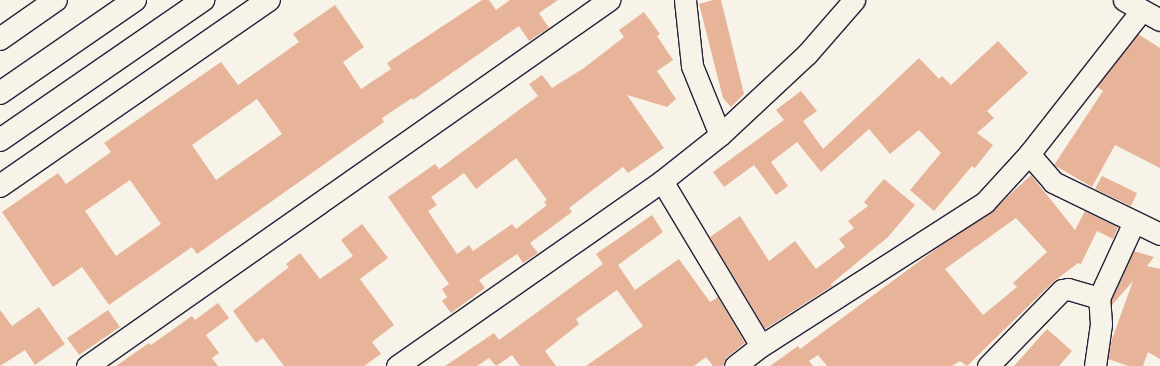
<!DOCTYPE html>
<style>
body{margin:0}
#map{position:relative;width:1160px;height:366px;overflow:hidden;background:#f7f3e8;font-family:"Architects Daughter",sans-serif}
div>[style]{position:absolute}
.building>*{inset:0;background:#e7b499}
.roads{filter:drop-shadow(1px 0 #22223b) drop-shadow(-1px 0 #22223b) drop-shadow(0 1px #22223b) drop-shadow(0 -1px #22223b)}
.street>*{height:21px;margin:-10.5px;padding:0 10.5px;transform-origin:10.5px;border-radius:10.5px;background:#f7f3e8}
.secondary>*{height:22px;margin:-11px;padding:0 11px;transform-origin:11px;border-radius:11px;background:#f7f3e8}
.primary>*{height:22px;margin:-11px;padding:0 11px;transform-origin:11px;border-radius:11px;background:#f7f3e8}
span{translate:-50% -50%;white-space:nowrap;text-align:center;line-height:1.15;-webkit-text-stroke:3.5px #f7f3e8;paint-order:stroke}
</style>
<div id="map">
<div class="building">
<div style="clip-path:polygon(evenodd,482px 0,489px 0,496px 10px,510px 0,558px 0,539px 13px,549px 28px,529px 41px,519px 26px,413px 100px,412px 98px,382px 118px,384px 122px,197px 254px,192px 247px,109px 305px,82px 267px,53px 287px,2px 212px,58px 173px,66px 184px,111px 152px,104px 143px,221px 62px,238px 85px,299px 42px,293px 34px,335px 5px,364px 47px,343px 62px,361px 89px,391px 69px,387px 63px,482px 0,257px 99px,282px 134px,216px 180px,192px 145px,257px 99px,482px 0,130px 180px,161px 224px,116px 256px,85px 211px,130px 180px)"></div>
<div style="clip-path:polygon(713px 0,721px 0,744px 94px,731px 107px,723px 98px,699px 4px)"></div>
<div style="clip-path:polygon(evenodd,644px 12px,660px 34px,657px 36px,673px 60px,657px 71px,676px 99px,667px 107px,627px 95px,664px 148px,628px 173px,623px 167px,569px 208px,572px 212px,530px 243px,538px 253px,523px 263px,517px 254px,479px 280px,485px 288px,451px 313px,442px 301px,447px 297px,442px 289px,449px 284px,388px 197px,435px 164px,439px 169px,538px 96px,529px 84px,542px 75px,552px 88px,584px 68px,624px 37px,619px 30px,644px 12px,516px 158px,547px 200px,544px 202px,547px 205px,516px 229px,512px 224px,473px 251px,469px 245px,457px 254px,428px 211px,437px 205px,431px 197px,464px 173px,476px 189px,516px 158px)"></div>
<div style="clip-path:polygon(1138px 34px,1160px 48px,1160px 168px,1115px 145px,1092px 187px,1054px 165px,1103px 91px,1097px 87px)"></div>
<div style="clip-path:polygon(998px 41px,1028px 73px,987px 111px,994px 118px,977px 133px,993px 145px,975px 168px,972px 166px,934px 211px,910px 190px,941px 153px,919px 130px,890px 154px,869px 129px,821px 172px,797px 142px,771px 162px,788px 186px,776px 195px,754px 165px,724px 187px,713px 172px,784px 120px,776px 110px,801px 91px,817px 111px,803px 121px,823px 149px,919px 58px,939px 79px,942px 76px,951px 85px)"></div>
<div style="clip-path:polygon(evenodd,1031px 175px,1075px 230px,1085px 211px,1118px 227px,1113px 239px,1097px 231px,1081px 264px,1078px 263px,1053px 282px,967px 366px,960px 361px,952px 366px,827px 366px,818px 355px,809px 361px,813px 366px,770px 366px,798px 346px,800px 349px,947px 241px,991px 212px,1031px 175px,1016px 218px,1047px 252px,1013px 283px,1017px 287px,983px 315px,945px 269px,1016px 218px)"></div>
<div style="clip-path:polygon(1102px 176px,1137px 193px,1131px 206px,1095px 189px)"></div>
<div style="clip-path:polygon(884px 179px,915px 205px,888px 237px,831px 284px,832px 286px,765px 329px,710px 237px,740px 216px,769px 261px,795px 241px,816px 269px,845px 247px,839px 239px,854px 228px,848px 221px,868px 206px,864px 202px)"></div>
<div style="clip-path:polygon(652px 215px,663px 232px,618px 265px,635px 290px,679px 259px,710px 302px,718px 297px,745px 343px,727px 357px,723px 366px,713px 366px,706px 357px,694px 366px,586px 366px,643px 326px,617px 290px,576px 319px,579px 324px,545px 351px,556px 366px,520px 366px,512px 355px,496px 366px,489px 358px,477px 366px,445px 366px,494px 333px,499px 340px,603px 264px,596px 254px)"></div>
<div style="clip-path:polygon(362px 224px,388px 258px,360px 279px,394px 325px,372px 342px,381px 354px,364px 366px,284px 366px,263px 338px,256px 343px,233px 311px,289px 267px,286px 264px,300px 253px,320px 279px,353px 256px,341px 240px)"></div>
<div style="clip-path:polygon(1134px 251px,1154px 257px,1147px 266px,1160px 269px,1160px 359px,1148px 352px,1143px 366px,1128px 366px,1108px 359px,1111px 342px,1133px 281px,1112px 305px,1111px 300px)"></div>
<div style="clip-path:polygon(218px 303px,229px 318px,206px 335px,219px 353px,212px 358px,218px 366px,116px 366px,149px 343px,151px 345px,192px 316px,195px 320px)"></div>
<div style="clip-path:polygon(39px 307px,65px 344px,35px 365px,25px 350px,0 366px,0 310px,12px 326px)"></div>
<div style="clip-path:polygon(108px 310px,120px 327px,79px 355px,67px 338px)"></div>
<div style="clip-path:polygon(1047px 329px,1072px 351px,1059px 366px,1014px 366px)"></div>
</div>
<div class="roads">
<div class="street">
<div style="left:685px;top:0;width:66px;rotate:83.9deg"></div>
<div style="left:692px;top:66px;width:74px;rotate:67.9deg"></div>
<div style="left:1124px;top:0;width:41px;rotate:29.1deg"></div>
<div style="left:1029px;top:154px;width:37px;rotate:49deg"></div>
<div style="left:1053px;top:182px;width:119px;rotate:25.9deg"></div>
<div style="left:662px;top:181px;width:192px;rotate:59deg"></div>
<div style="left:87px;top:366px;width:638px;rotate:-35.04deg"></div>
<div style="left:397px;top:366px;width:323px;rotate:-34.9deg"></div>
<div style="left:662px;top:181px;width:74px;rotate:-38.4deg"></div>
<div style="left:720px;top:135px;width:119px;rotate:-43deg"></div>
<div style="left:807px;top:54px;width:72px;rotate:-49deg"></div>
<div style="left:735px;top:366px;width:33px;rotate:-38deg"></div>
<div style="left:761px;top:346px;width:266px;rotate:-32.7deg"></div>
<div style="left:985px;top:202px;width:65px;rotate:-47.5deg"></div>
<div style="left:1029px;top:154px;width:182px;rotate:-51.9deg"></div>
<div style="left:988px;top:366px;width:106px;rotate:-45.8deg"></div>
<div style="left:1062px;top:290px;width:6px;rotate:-9deg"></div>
<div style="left:1068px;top:289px;width:32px;rotate:16deg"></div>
<div style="left:1099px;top:298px;width:84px;rotate:-65.3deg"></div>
<div style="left:1095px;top:366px;width:42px;rotate:-81.9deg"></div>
<div style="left:1101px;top:324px;width:26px;rotate:-94deg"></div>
</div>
<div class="secondary">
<div style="left:0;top:39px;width:68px;rotate:-34.9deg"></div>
<div style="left:0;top:186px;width:327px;rotate:-34.7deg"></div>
</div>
<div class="primary">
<div style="left:0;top:93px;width:164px;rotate:-34.6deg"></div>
<div style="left:0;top:140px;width:247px;rotate:-34.6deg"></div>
</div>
</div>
</div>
